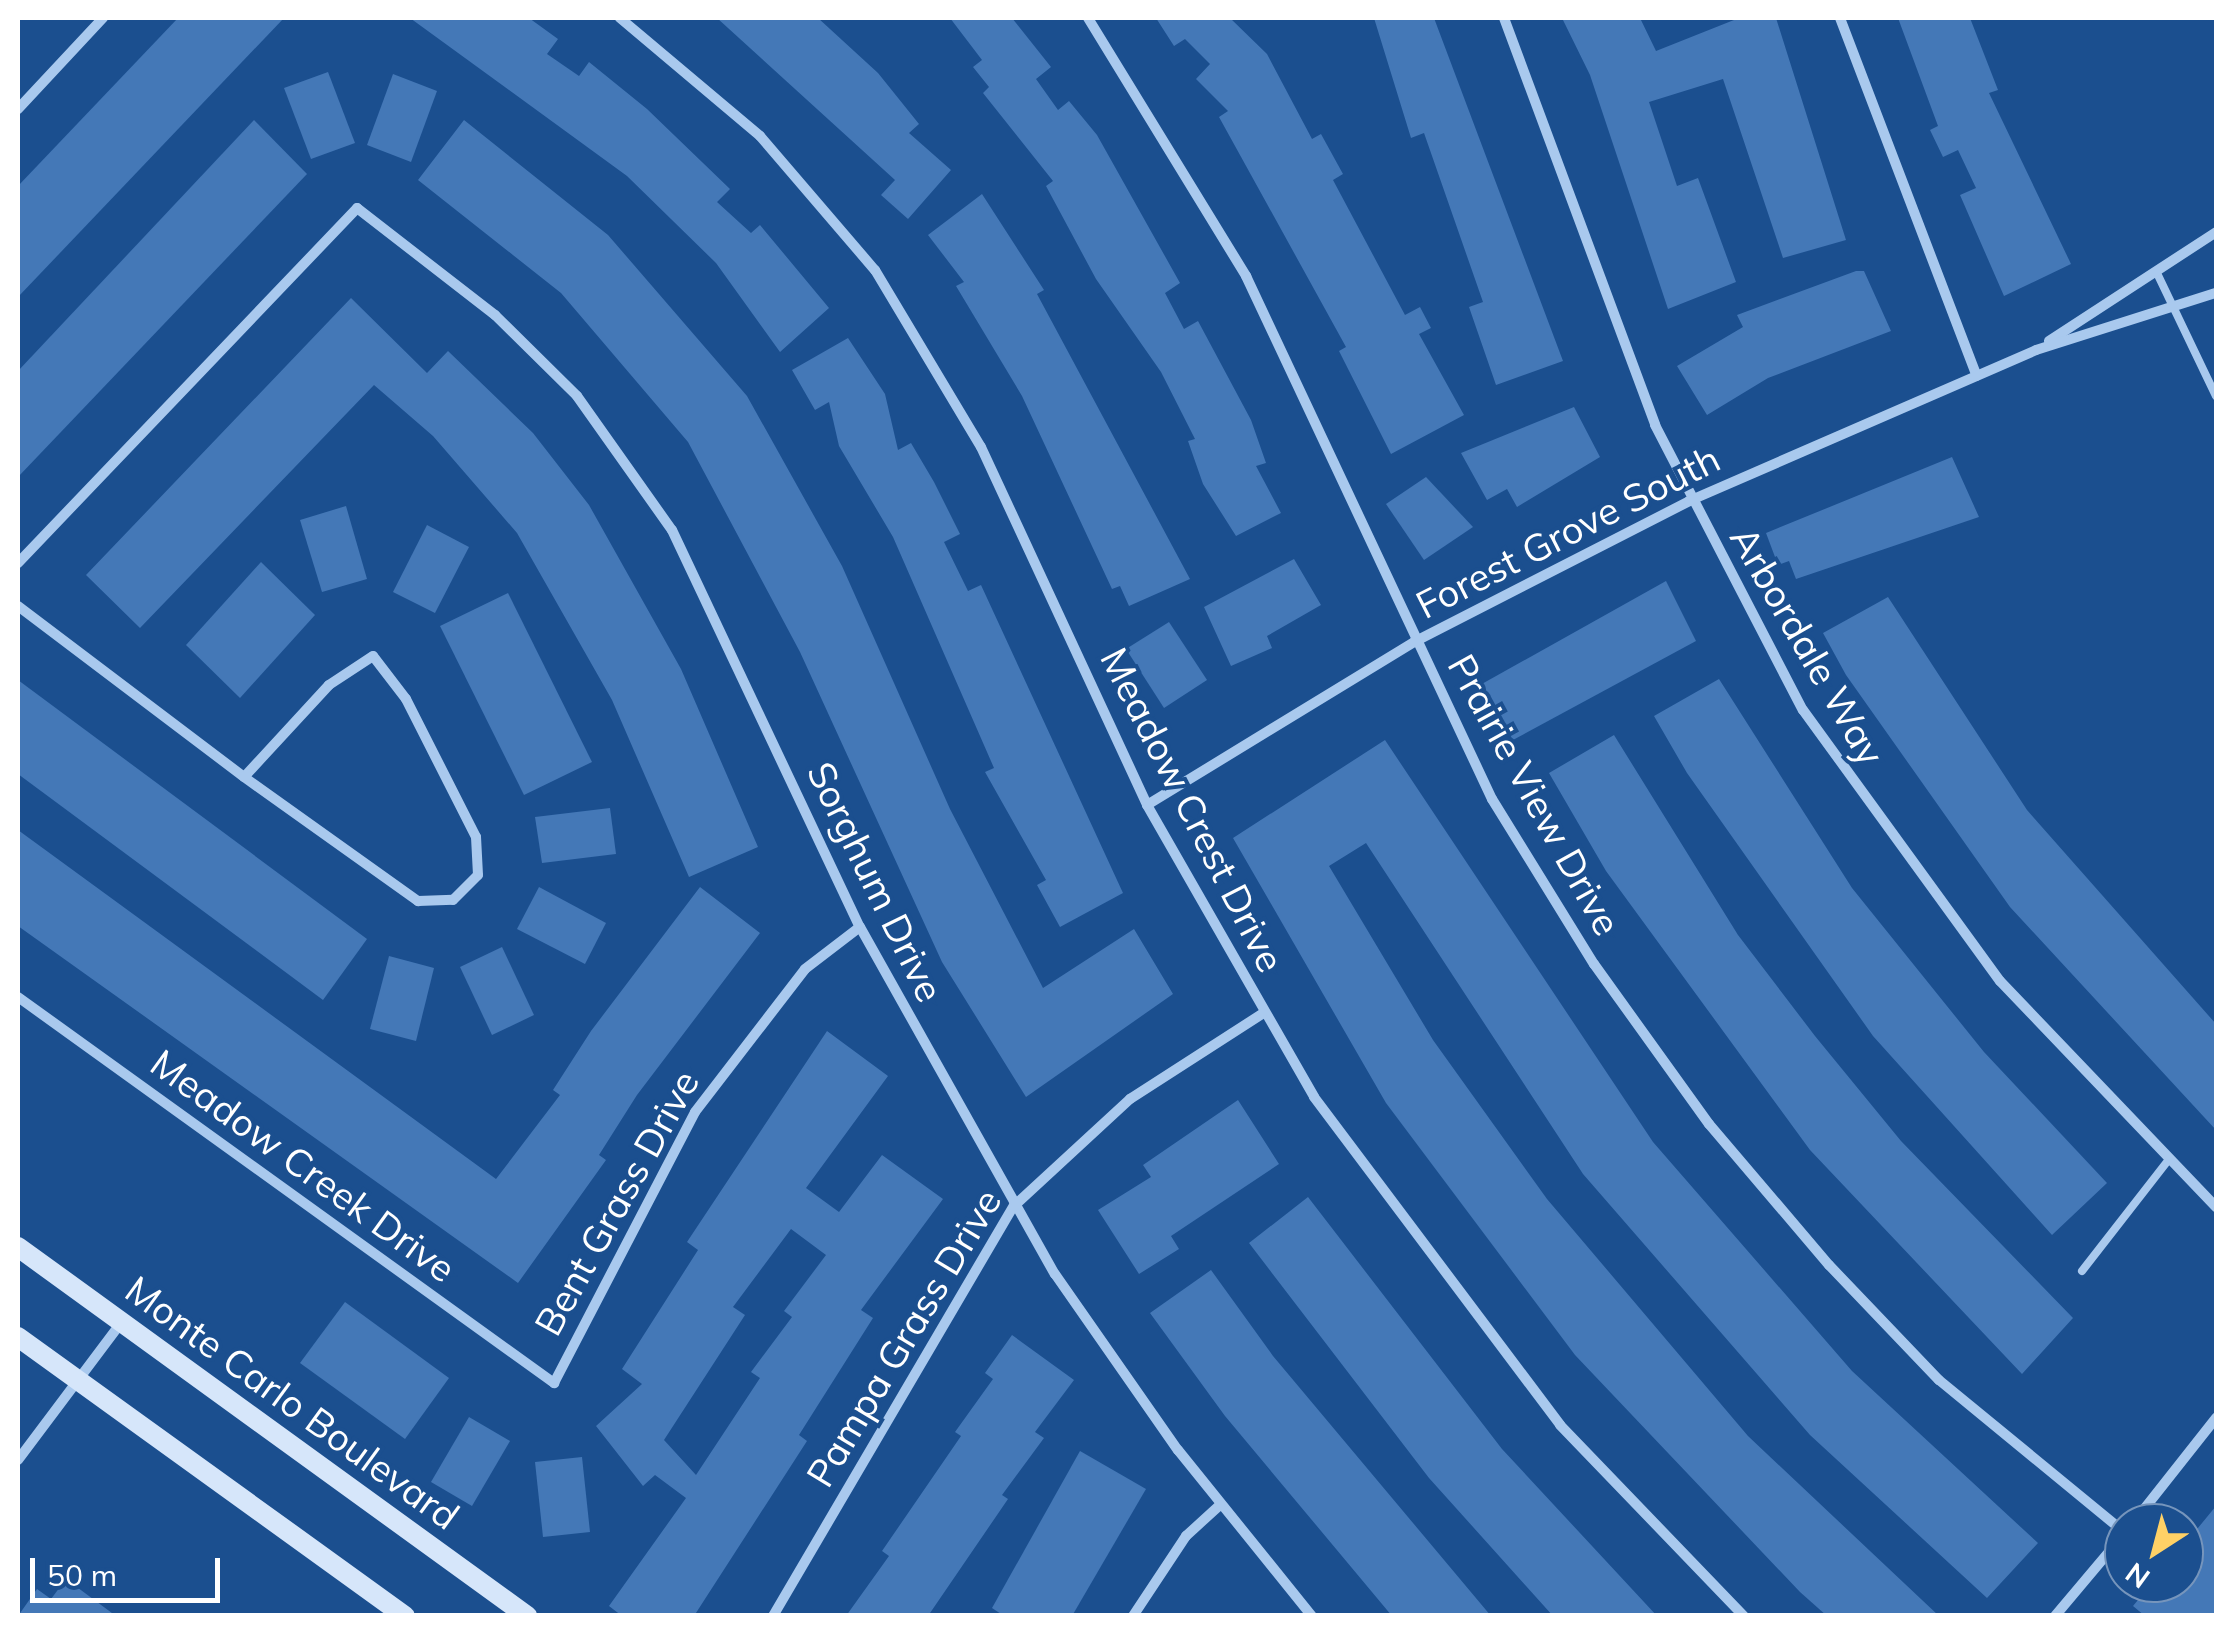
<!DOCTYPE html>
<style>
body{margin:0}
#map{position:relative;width:2234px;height:1633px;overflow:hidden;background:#1b4f8f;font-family:Mulish,sans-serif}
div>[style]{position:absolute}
.building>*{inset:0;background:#4478b7}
.service>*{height:8px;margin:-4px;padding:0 4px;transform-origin:4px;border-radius:4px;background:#a9c9ee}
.minor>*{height:10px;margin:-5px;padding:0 5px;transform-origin:5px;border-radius:5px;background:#a9c9ee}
.secondary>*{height:20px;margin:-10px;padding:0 10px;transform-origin:10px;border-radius:10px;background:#d6e6fa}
span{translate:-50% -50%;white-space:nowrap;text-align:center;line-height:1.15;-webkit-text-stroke:8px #1b4f8f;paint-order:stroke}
.street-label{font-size:38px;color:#fff}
.frame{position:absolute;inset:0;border:20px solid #fff;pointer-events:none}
.north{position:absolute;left:2104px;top:1503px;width:100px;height:100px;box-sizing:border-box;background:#1b4f8f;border:2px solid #7695bc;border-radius:50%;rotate:216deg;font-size:28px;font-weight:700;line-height:40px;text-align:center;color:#fff}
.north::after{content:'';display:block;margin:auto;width:35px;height:45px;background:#ffd166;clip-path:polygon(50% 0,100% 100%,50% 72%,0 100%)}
.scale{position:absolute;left:30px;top:1558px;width:190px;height:45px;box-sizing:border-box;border:5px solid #fff;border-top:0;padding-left:12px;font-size:30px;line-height:35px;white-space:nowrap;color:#fff;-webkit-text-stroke:8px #1b4f8f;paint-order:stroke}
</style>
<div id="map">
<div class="building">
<div style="clip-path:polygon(178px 18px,284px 18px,18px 297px,18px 186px)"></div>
<div style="clip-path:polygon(410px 18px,529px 18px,558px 39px,547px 54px,579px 76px,589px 62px,647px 109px,730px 189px,717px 202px,751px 233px,760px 225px,829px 308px,780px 352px,716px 263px,627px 176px)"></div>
<div style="clip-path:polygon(717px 18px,818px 18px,878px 73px,919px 124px,909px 133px,951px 170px,908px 219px,881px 195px,895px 180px)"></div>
<div style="clip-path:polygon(950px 18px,1012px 18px,1051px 67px,1036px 79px,1058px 110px,1069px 101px,1097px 135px,1180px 283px,1165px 293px,1184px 329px,1198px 321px,1251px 420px,1266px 463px,1256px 466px,1281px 513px,1236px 536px,1203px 484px,1188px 441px,1195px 439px,1161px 372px,1096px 279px,1046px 186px,1053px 181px,983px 93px,989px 87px,973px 67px,982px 60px)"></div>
<div style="clip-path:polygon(1156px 18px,1230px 18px,1267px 54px,1312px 139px,1321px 134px,1343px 174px,1333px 180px,1405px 315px,1420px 307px,1431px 328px,1419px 334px,1464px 415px,1391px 454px,1339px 351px,1346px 347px,1219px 117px,1228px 111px,1196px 79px,1210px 64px,1185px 39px,1174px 46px)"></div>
<div style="clip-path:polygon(1374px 18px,1434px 18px,1563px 361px,1496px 385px,1469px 307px,1483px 302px,1424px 133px,1411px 138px)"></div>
<div style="clip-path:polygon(1562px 18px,1640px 18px,1656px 51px,1739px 18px,1776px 18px,1846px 240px,1783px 258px,1723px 79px,1649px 102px,1677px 186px,1698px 178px,1736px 282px,1668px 309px,1590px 75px)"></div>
<div style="clip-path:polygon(1898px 18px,1970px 18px,1998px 90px,1989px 93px,2071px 264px,2004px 296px,1960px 195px,1976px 188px,1958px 150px,1943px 157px,1930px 130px,1938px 126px)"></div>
<div style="clip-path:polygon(328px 72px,355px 143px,311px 159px,284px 88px)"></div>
<div style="clip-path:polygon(393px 74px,437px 91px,411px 162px,367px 145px)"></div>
<div style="clip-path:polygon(254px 120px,307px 174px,18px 477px,18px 371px)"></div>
<div style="clip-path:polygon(464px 120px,608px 235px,747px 396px,842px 566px,950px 809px,1043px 988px,1134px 929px,1173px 994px,1026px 1097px,942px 962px,800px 652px,688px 442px,561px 293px,418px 180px)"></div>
<div style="clip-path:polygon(982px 194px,1044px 290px,1037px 294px,1190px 579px,1129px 606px,1120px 586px,1112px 589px,1022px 396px,956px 286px,964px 282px,928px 235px)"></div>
<div style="clip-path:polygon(1856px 271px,1864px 271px,1891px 331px,1768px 378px,1707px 415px,1677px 366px,1743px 327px,1737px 315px)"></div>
<div style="clip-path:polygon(351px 298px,427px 373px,448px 351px,533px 433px,589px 505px,681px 669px,758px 847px,689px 877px,612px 700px,517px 533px,433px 436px,374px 385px,140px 628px,86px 575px)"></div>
<div style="clip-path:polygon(848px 338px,885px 394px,898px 450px,911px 443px,934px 482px,960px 534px,944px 542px,968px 591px,981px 585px,1123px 893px,1060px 927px,1037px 885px,1046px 880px,985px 772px,994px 768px,893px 537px,839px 446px,829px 402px,815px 410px,792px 370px)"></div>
<div style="clip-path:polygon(1574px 407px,1600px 457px,1517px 507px,1507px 489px,1487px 500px,1461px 453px)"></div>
<div style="clip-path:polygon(1952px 457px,1979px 517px,1796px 579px,1789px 561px,1778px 565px,1766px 533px)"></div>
<div style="clip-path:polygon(1426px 477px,1473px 527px,1424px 560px,1386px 504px)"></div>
<div style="clip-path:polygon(346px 506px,367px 579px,322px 592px,300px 520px)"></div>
<div style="clip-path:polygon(427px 525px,469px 547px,435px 613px,393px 592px)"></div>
<div style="clip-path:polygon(1294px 559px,1321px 605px,1267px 636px,1272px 648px,1231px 666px,1204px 607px)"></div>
<div style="clip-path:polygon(261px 562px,315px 615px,240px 698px,186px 645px)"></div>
<div style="clip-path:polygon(1666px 581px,1696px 641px,1513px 740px,1480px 685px)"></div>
<div style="clip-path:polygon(508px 593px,592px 762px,524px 795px,440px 626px)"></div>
<div style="clip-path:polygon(1888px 597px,2027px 810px,2216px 1024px,2216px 1130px,2010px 907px,1846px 675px,1823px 633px)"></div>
<div style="clip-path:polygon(1169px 622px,1207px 680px,1164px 708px,1126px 649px)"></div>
<div style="clip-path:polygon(1719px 679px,1852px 888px,1984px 1052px,2107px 1183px,2052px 1235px,1873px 1036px,1687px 773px,1654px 716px)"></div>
<div style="clip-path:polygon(18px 680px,367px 939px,323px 1000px,18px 774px)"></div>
<div style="clip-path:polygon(1614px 735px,1738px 935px,1815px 1036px,1901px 1141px,2073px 1318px,2022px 1374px,1810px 1150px,1606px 871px,1549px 773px)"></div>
<div style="clip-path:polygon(1385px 740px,1653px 1142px,1852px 1371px,2038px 1543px,1987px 1598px,1810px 1435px,1583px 1174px,1366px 843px,1329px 866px,1433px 1040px,1547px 1199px,1748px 1436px,1939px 1616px,1827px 1616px,1800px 1592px,1575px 1355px,1386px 1103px,1233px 838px)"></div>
<div style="clip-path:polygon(610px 808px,616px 854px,542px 863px,535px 817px)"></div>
<div style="clip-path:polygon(18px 830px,496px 1179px,560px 1095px,553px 1090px,591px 1031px,700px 887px,760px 933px,637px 1095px,599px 1155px,606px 1160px,518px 1283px,18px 926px)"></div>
<div style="clip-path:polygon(539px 887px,606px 923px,585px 964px,517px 929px)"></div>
<div style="clip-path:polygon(502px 947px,534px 1015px,492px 1035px,460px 967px)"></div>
<div style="clip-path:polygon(389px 956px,434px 968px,416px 1041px,370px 1029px)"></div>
<div style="clip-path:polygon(evenodd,827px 1031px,888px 1076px,806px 1188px,839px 1212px,882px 1155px,943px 1199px,861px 1310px,873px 1318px,799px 1435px,807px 1441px,694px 1616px,622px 1616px,609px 1606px,686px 1498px,655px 1475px,643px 1486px,596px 1426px,642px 1384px,622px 1369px,698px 1250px,687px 1242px,827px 1031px,791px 1229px,826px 1255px,784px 1311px,792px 1317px,751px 1372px,760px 1378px,696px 1475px,664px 1440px,745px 1315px,733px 1307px,791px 1229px)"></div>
<div style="clip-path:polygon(1238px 1100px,1279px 1164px,1171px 1236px,1179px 1249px,1139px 1274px,1098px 1210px,1151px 1177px,1143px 1165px)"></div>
<div style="clip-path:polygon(1308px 1197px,1502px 1449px,1657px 1616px,1553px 1616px,1429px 1478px,1249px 1243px)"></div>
<div style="clip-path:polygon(1211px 1270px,1273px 1356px,1491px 1616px,1392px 1616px,1225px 1416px,1150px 1313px)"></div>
<div style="clip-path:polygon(345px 1302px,449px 1378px,405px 1439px,300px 1363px)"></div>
<div style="clip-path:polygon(1012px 1335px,1074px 1380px,1035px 1432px,1044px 1438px,1002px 1495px,1008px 1499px,928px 1616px,846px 1616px,889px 1556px,882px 1551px,961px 1436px,955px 1432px,993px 1379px,985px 1373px)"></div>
<div style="clip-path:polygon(469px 1417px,510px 1441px,472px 1506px,431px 1482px)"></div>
<div style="clip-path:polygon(1080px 1451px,1146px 1489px,1072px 1616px,1004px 1616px,992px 1608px)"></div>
<div style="clip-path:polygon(582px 1457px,590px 1532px,543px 1537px,535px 1462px)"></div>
<div style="clip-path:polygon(2216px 1506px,2216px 1616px,2145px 1616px,2133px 1606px,2152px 1583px,2184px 1583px,2184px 1545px)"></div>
<div style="clip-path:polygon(66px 1579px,116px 1616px,18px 1616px,37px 1589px,51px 1599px)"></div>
</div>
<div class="service">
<div style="left:2156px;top:271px;width:139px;rotate:64.4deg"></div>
<div style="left:2082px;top:1271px;width:138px;rotate:-52.1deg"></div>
</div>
<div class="minor">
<div style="left:620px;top:18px;width:183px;rotate:40.1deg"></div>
<div style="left:760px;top:136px;width:177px;rotate:49.4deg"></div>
<div style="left:875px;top:270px;width:206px;rotate:59.1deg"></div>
<div style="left:981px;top:447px;width:395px;rotate:65.1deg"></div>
<div style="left:1147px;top:805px;width:336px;rotate:60.2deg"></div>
<div style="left:1314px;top:1097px;width:410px;rotate:53.1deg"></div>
<div style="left:1560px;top:1425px;width:265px;rotate:46.1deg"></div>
<div style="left:1088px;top:18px;width:303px;rotate:58.5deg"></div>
<div style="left:1246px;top:276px;width:578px;rotate:64.81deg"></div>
<div style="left:1492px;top:799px;width:194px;rotate:58.3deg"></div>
<div style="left:1594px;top:964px;width:197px;rotate:54.3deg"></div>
<div style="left:1709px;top:1124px;width:185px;rotate:49.6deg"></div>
<div style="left:1829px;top:1265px;width:159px;rotate:46.3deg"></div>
<div style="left:1939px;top:1380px;width:239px;rotate:39.4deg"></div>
<div style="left:1504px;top:18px;width:434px;rotate:69.6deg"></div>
<div style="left:1655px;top:425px;width:321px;rotate:62.6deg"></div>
<div style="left:1803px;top:710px;width:335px;rotate:54deg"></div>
<div style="left:2000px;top:981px;width:313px;rotate:46.3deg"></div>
<div style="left:1840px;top:18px;width:383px;rotate:69.1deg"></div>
<div style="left:18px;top:109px;width:125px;rotate:-47deg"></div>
<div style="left:2049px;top:341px;width:199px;rotate:-33.1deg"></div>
<div style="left:18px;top:563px;width:491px;rotate:-46.3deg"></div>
<div style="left:357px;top:208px;width:175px;rotate:37.8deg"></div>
<div style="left:495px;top:315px;width:115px;rotate:44.6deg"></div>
<div style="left:577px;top:396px;width:164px;rotate:54.7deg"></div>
<div style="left:672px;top:530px;width:439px;rotate:64.7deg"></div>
<div style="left:860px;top:927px;width:398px;rotate:60.7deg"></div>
<div style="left:1055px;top:1274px;width:215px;rotate:55.1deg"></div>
<div style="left:1178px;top:1450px;width:213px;rotate:51.1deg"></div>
<div style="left:18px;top:606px;width:283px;rotate:37.1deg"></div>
<div style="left:244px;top:777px;width:214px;rotate:35.5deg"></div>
<div style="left:418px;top:901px;width:35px;rotate:-2deg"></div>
<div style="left:453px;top:900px;width:35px;rotate:-45deg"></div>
<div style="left:478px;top:875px;width:38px;rotate:-93deg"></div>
<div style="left:476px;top:837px;width:155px;rotate:-116.9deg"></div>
<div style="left:406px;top:699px;width:54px;rotate:-127.5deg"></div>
<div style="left:373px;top:656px;width:53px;rotate:146.6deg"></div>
<div style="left:329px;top:685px;width:125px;rotate:132.7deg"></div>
<div style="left:1147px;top:805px;width:313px;rotate:-31.4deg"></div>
<div style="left:1414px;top:642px;width:309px;rotate:-27.1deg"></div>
<div style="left:1689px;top:501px;width:378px;rotate:-23.5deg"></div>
<div style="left:2036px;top:350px;width:189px;rotate:-17.6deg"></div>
<div style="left:18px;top:997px;width:661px;rotate:35.76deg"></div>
<div style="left:554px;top:1383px;width:305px;rotate:-62.5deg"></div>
<div style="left:695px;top:1112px;width:180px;rotate:-52.4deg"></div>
<div style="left:805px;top:969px;width:69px;rotate:-37.4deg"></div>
<div style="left:18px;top:1460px;width:171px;rotate:-53.1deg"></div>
<div style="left:2133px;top:1523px;width:134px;rotate:-51.7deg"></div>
<div style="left:773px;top:1616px;width:476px;rotate:-59.6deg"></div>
<div style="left:1014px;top:1206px;width:158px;rotate:-42.7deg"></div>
<div style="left:1130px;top:1099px;width:157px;rotate:-32.8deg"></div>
<div style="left:1133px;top:1616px;width:96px;rotate:-56.5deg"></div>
<div style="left:1186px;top:1536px;width:46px;rotate:-42.4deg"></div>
<div style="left:2055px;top:1616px;width:107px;rotate:-49.9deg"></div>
</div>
<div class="secondary">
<div style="left:18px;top:1247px;width:629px;rotate:35.94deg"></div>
<div style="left:18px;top:1337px;width:477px;rotate:35.8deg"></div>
</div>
<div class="street-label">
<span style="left:1568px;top:532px;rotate:-27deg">Forest Grove South</span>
<span style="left:1807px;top:646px;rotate:60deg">Arbordale Way</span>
<span style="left:1534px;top:795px;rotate:61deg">Prairie View Drive</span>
<span style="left:1192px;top:810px;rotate:63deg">Meadow Crest Drive</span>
<span style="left:875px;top:882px;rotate:64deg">Sorghum Drive</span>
<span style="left:303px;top:1166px;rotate:36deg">Meadow Creek Drive</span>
<span style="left:617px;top:1203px;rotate:-61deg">Bent Grass Drive</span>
<span style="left:904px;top:1338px;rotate:-59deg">Pampa Grass Drive</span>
<span style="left:292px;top:1403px;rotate:36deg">Monte Carlo Boulevard</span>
</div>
<div class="frame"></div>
<div class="north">N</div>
<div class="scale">50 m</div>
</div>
